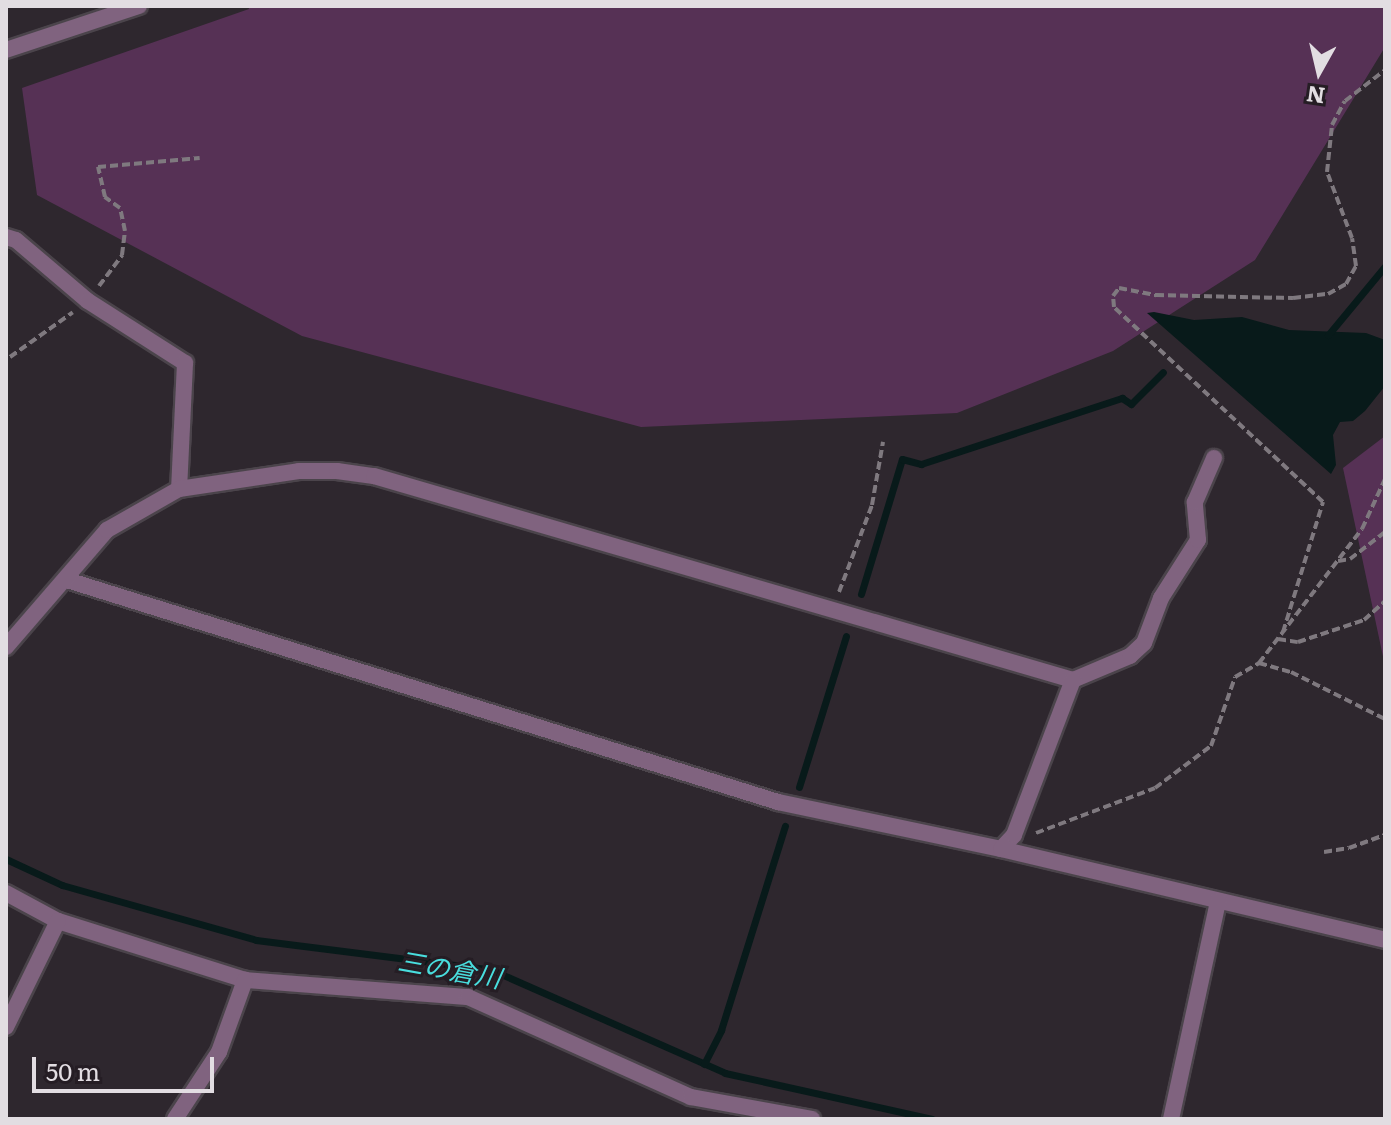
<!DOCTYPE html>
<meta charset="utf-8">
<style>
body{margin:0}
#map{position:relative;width:1391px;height:1125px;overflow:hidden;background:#2e272e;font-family:Literata,"Noto Sans JP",serif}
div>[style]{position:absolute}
.green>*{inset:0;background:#563155}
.water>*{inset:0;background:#081a1a}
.stream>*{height:7px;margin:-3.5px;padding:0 3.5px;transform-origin:3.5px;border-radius:3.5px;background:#081a1a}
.path>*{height:4px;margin-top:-2px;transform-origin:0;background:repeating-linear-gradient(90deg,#7f797f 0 8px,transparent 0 12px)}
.roads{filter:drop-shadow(2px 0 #4b444b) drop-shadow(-2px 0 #4b444b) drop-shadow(0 2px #4b444b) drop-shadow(0 -2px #4b444b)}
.minor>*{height:16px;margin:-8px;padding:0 8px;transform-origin:8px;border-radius:8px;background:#80637f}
span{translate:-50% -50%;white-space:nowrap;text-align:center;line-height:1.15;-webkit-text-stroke:6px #251d24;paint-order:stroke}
.water-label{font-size:26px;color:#49dede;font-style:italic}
.frame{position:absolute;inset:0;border:8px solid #e2dde2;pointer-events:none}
.north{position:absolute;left:1279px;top:32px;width:80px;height:80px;-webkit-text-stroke:6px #251d24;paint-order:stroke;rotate:188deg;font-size:22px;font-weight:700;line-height:32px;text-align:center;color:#e2dde2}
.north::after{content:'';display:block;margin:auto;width:28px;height:36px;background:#e2dde2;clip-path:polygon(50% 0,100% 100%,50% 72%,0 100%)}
.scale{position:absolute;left:32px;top:1057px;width:182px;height:36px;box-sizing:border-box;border:4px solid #e2dde2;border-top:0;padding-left:10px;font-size:24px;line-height:28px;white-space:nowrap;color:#e2dde2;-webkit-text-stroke:6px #251d24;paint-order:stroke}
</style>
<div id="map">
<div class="green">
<div style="clip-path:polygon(248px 6px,1385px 6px,1385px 47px,1255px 260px,1113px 351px,957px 413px,641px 427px,302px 336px,37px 195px,22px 88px,249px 9px)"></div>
<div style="clip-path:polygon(1385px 436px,1385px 666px,1343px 468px)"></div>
</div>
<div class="water">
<div style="clip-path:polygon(1154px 312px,1194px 320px,1242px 317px,1289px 330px,1366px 333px,1385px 340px,1385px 386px,1365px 411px,1353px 421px,1340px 422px,1333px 435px,1336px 465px,1331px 474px,1147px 313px)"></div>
</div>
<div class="stream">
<div style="left:1328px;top:335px;width:89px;rotate:-50.4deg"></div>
<div style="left:861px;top:594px;width:141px;rotate:-73.1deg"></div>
<div style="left:902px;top:459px;width:20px;rotate:15deg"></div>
<div style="left:921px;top:464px;width:212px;rotate:-18.2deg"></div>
<div style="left:1122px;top:398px;width:11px;rotate:34deg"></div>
<div style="left:1131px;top:404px;width:45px;rotate:-45deg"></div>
<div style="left:799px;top:787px;width:158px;rotate:-72.7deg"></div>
<div style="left:6px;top:859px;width:62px;rotate:24.9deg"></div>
<div style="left:62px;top:885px;width:202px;rotate:15.8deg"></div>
<div style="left:256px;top:940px;width:238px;rotate:7.2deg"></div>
<div style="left:492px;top:970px;width:255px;rotate:23.8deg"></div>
<div style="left:725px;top:1073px;width:212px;rotate:12.5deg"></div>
<div style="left:704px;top:1064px;width:38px;rotate:-63deg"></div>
<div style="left:721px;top:1030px;width:214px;rotate:-72.6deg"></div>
</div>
<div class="path">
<div style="left:99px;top:286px;width:39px;rotate:-53deg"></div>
<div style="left:122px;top:255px;width:24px;rotate:-83deg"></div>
<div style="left:125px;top:231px;width:24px;rotate:-102deg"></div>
<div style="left:120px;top:208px;width:19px;rotate:-144deg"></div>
<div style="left:105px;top:197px;width:31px;rotate:-103deg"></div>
<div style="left:98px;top:167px;width:102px;rotate:-5deg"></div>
<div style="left:10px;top:357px;width:77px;rotate:-35.5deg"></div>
<div style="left:1338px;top:561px;width:12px;rotate:-9deg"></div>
<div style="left:1350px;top:559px;width:44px;rotate:-37.6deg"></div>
<div style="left:839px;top:592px;width:93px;rotate:-69.2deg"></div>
<div style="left:872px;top:505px;width:64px;rotate:-80.1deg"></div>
<div style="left:1283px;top:632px;width:136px;rotate:-72.9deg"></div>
<div style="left:1323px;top:502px;width:286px;rotate:-137deg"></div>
<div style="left:1114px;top:307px;width:11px;rotate:-95deg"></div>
<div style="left:1113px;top:296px;width:10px;rotate:-53deg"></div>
<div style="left:1119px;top:288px;width:38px;rotate:11deg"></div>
<div style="left:1156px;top:295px;width:137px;rotate:1.3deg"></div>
<div style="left:1293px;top:298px;width:35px;rotate:-7deg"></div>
<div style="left:1328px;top:294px;width:21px;rotate:-29deg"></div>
<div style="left:1346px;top:284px;width:21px;rotate:-61deg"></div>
<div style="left:1356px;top:266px;width:28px;rotate:-98deg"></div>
<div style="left:1352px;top:238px;width:71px;rotate:-110.7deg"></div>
<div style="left:1327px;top:172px;width:47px;rotate:-83.9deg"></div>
<div style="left:1332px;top:125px;width:27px;rotate:-62deg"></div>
<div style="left:1345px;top:101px;width:51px;rotate:-37.8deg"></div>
<div style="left:1278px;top:639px;width:20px;rotate:9deg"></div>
<div style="left:1298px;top:642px;width:70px;rotate:-18.4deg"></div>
<div style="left:1364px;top:620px;width:28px;rotate:-42deg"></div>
<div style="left:1259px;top:663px;width:169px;rotate:-52.5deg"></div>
<div style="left:1362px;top:529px;width:55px;rotate:-65.3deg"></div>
<div style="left:1036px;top:833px;width:127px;rotate:-20.7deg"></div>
<div style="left:1155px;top:788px;width:70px;rotate:-36.9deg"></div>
<div style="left:1211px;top:746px;width:73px;rotate:-70.8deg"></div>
<div style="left:1235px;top:677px;width:28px;rotate:-30deg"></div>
<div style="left:1259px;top:663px;width:33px;rotate:16deg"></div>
<div style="left:1291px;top:672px;width:105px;rotate:26.6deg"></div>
<div style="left:1324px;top:852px;width:25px;rotate:-9deg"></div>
<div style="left:1349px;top:848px;width:38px;rotate:-20deg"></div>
</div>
<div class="roads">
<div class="minor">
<div style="left:6px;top:50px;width:140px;rotate:-18.3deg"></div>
<div style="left:6px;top:237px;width:10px;rotate:17deg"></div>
<div style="left:16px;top:240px;width:94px;rotate:40.3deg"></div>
<div style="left:88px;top:301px;width:115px;rotate:32.6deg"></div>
<div style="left:185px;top:363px;width:126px;rotate:92.7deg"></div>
<div style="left:67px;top:580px;width:745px;rotate:17.34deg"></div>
<div style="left:778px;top:802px;width:228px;rotate:11.9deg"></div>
<div style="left:1001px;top:849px;width:395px;rotate:13.3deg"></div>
<div style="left:6px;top:647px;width:155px;rotate:-49.2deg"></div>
<div style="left:107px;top:530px;width:83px;rotate:-29.7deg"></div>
<div style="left:179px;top:489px;width:121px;rotate:-8.5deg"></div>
<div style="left:299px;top:471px;width:38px"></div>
<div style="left:337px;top:471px;width:37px;rotate:8deg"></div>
<div style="left:374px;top:476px;width:728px;rotate:16.27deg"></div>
<div style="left:1073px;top:680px;width:62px;rotate:-22.8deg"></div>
<div style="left:1130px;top:656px;width:19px;rotate:-43deg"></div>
<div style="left:1144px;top:643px;width:48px;rotate:-69.3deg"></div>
<div style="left:1161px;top:598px;width:69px;rotate:-57.5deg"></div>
<div style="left:1198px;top:540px;width:38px;rotate:-95deg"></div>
<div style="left:1195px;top:502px;width:48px;rotate:-66.6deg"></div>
<div style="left:1001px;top:849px;width:19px;rotate:-47deg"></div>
<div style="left:1014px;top:835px;width:166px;rotate:-69.2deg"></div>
<div style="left:6px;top:893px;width:59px;rotate:28.3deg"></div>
<div style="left:58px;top:921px;width:196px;rotate:17.5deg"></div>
<div style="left:245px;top:980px;width:224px;rotate:4.4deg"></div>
<div style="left:468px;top:997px;width:244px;rotate:24.2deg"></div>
<div style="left:691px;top:1097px;width:123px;rotate:10.3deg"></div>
<div style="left:6px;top:1027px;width:118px;rotate:-63.9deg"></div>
<div style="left:175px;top:1119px;width:80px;rotate:-56.7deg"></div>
<div style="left:219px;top:1052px;width:77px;rotate:-70.1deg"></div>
<div style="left:1171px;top:1119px;width:223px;rotate:-77.8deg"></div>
</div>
</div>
<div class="water-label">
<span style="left:450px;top:968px;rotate:10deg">三の倉川</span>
</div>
<div class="frame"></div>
<div class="north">N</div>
<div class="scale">50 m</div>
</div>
